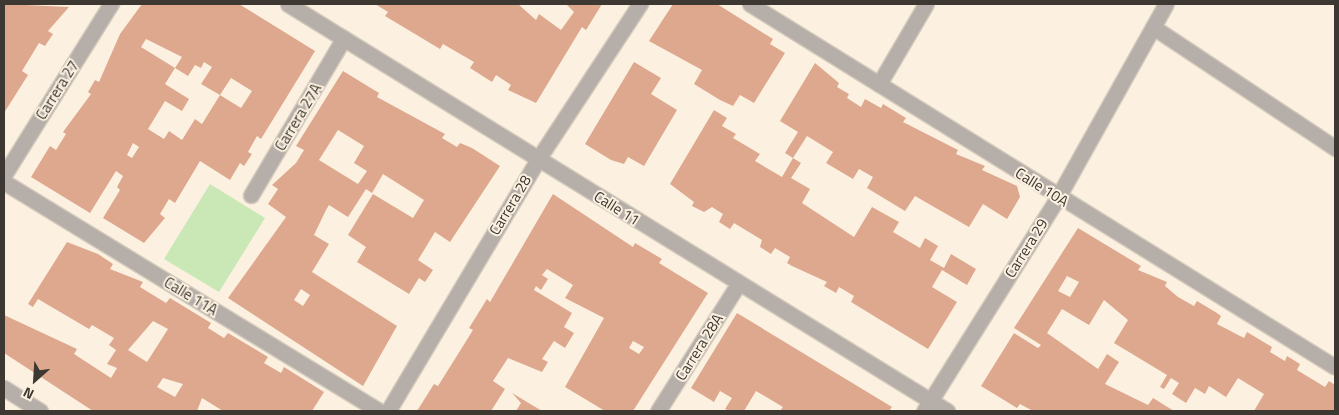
<!DOCTYPE html>
<style>
body{margin:0}
#map{position:relative;width:1339px;height:415px;overflow:hidden;background:#fcf1e0;font-family:"Titillium Web",sans-serif}
div>[style]{position:absolute}
.green>*{inset:0;background:#cae7b6}
.building>*{inset:0;background:#dea88e}
.roads{filter:drop-shadow(1px 0 #d6ccbd) drop-shadow(-1px 0 #d6ccbd) drop-shadow(0 1px #d6ccbd) drop-shadow(0 -1px #d6ccbd)}
.minor>*{height:15px;margin:-7.5px;padding:0 7.5px;transform-origin:7.5px;border-radius:7.5px;background:#b6afa9}
span{translate:-50% -50%;white-space:nowrap;text-align:center;line-height:1.15;-webkit-text-stroke:4px #fcf1e0;paint-order:stroke}
.street-label{font-size:15px;color:#3d3832}
.frame{position:absolute;inset:0;border:5px solid #3d3832;pointer-events:none}
.north{position:absolute;left:10px;top:355px;width:50px;height:50px;-webkit-text-stroke:4px #fcf1e0;paint-order:stroke;rotate:206deg;font-size:14px;font-weight:700;line-height:20px;text-align:center;color:#3d3832}
.north::after{content:'';display:block;margin:auto;width:18px;height:22px;background:#3d3832;clip-path:polygon(50% 0,100% 100%,50% 72%,0 100%)}
</style>
<div id="map">
<div class="green">
<div style="clip-path:polygon(210px 184px,265px 218px,219px 292px,164px 259px)"></div>
</div>
<div class="building">
<div style="clip-path:polygon(4px 4px,69px 7px,48px 31px,53px 34px,45px 46px,39px 43px,22px 71px,28px 75px,4px 113px,4px 125px)"></div>
<div style="clip-path:polygon(evenodd,142px 4px,239px 4px,315px 51px,261px 139px,257px 136px,248px 152px,252px 154px,244px 166px,240px 163px,230px 180px,200px 161px,175px 203px,169px 199px,160px 214px,165px 218px,144px 243px,103px 218px,120px 190px,117px 187px,123px 176px,116px 171px,90px 213px,31px 177px,50px 146px,56px 150px,66px 134px,63px 132px,91px 94px,88px 92px,95px 80px,99px 82px,120px 34px,142px 4px,146px 39px,182px 57px,175px 68px,141px 47px,146px 39px,142px 4px,204px 62px,212px 67px,201px 84px,220px 95px,231px 78px,252px 91px,241px 108px,220px 95px,202px 124px,195px 119px,182px 140px,169px 131px,164px 139px,148px 129px,165px 101px,182px 111px,189px 99px,165px 84px,175px 68px,188px 76px,195px 65px,201px 68px,204px 62px,142px 4px,133px 143px,139px 147px,132px 158px,127px 155px,133px 143px)"></div>
<div style="clip-path:polygon(375px 4px,518px 4px,536px 20px,539px 14px,561px 30px,574px 12px,566px 4px,602px 4px,586px 30px,582px 27px,536px 103px,508px 90px,511px 85px,496px 75px,492px 82px,470px 68px,474px 62px,443px 44px,440px 49px,385px 16px,388px 12px)"></div>
<div style="clip-path:polygon(673px 4px,717px 4px,773px 39px,770px 44px,785px 53px,754px 103px,740px 95px,733px 106px,720px 100px,694px 84px,702px 70px,649px 41px)"></div>
<div style="clip-path:polygon(634px 62px,661px 78px,651px 94px,677px 110px,644px 166px,628px 157px,624px 164px,611px 160px,585px 144px)"></div>
<div style="clip-path:polygon(815px 63px,839px 83px,837px 87px,849px 94px,847px 98px,861px 107px,865px 99px,881px 108px,883px 104px,906px 118px,903px 122px,958px 150px,956px 154px,985px 166px,982px 170px,1017px 186px,1020px 197px,1007px 219px,983px 204px,969px 227px,915px 196px,905px 211px,867px 188px,873px 177px,859px 169px,853px 179px,826px 163px,833px 152px,807px 136px,793px 158px,785px 153px,798px 132px,780px 121px)"></div>
<div style="clip-path:polygon(evenodd,343px 71px,379px 93px,377px 97px,445px 134px,442px 138px,457px 147px,460px 143px,472px 148px,500px 166px,450px 242px,435px 232px,418px 260px,433px 270px,425px 282px,419px 278px,409px 294px,357px 262px,366px 247px,348px 235px,373px 194px,413px 218px,424px 200px,383px 174px,372px 193px,366px 189px,348px 217px,329px 205px,326px 210px,314px 235px,329px 244px,312px 272px,397px 326px,363px 386px,228px 298px,286px 217px,268px 204px,278px 189px,272px 185px,296px 163px,304px 150px,296px 146px,343px 71px,338px 130px,364px 146px,354px 163px,367px 171px,358px 184px,319px 160px,338px 130px,343px 71px,301px 289px,310px 295px,303px 306px,294px 300px,301px 289px)"></div>
<div style="clip-path:polygon(714px 110px,727px 118px,722px 126px,736px 134px,733px 138px,760px 154px,755px 161px,782px 177px,793px 158px,801px 163px,791px 178px,810px 189px,802px 203px,854px 237px,872px 207px,899px 222px,893px 232px,920px 248px,925px 238px,938px 246px,930px 260px,944px 268px,951px 254px,976px 269px,967px 285px,942px 270px,932px 287px,957px 302px,928px 349px,851px 302px,854px 296px,839px 287px,836px 293px,824px 286px,827px 282px,792px 266px,787px 263px,790px 257px,775px 248px,771px 254px,760px 247px,762px 240px,734px 223px,730px 229px,719px 222px,723px 214px,712px 207px,704px 212px,692px 206px,694px 202px,670px 184px)"></div>
<div style="clip-path:polygon(evenodd,553px 194px,633px 247px,635px 243px,662px 259px,659px 263px,708px 293px,633px 411px,605px 411px,565px 387px,604px 318px,565px 298px,573px 285px,547px 269px,542px 275px,548px 279px,541px 290px,536px 286px,534px 290px,572px 313px,564px 327px,574px 333px,565px 348px,554px 341px,542px 359px,548px 362px,542px 372px,508px 358px,493px 381px,505px 389px,491px 411px,417px 411px,434px 384px,438px 386px,473px 330px,469px 328px,487px 299px,490px 302px,553px 194px,633px 341px,644px 347px,639px 354px,629px 348px,633px 341px)"></div>
<div style="clip-path:polygon(evenodd,1078px 228px,1141px 266px,1138px 270px,1167px 282px,1165px 286px,1178px 297px,1194px 306px,1197px 301px,1217px 313px,1221px 316px,1217px 324px,1244px 338px,1247px 332px,1272px 347px,1270px 352px,1285px 361px,1287px 356px,1300px 364px,1297px 370px,1325px 387px,1329px 381px,1335px 385px,1335px 411px,1254px 411px,1264px 394px,1238px 378px,1226px 397px,1209px 386px,1205px 394px,1195px 388px,1186px 403px,1172px 394px,1179px 383px,1171px 378px,1164px 389px,1160px 387px,1167px 375px,1114px 343px,1128px 320px,1104px 300px,1089px 325px,1062px 309px,1047px 333px,1098px 369px,1107px 354px,1119px 362px,1105px 384px,1148px 405px,1153px 398px,1174px 411px,1033px 411px,1020px 404px,1017px 408px,981px 386px,1014px 333px,1038px 348px,1041px 345px,1014px 328px,1078px 228px,1067px 276px,1079px 282px,1070px 297px,1058px 291px,1067px 276px)"></div>
<div style="clip-path:polygon(evenodd,67px 242px,98px 254px,113px 264px,110px 269px,143px 282px,140px 287px,166px 303px,170px 298px,211px 323px,208px 328px,224px 338px,228px 333px,268px 357px,264px 363px,281px 373px,284px 367px,324px 392px,312px 411px,223px 411px,202px 398px,197px 411px,93px 411px,4px 353px,4px 315px,77px 349px,74px 354px,111px 378px,117px 368px,107px 364px,116px 350px,109px 345px,114px 338px,92px 325px,89px 329px,38px 299px,33px 307px,28px 304px,67px 242px,153px 321px,168px 329px,147px 362px,128px 350px,153px 321px,67px 242px,163px 378px,183px 384px,175px 397px,157px 387px,163px 378px)"></div>
<div style="clip-path:polygon(737px 313px,892px 407px,889px 411px,780px 411px,783px 407px,756px 391px,744px 411px,729px 411px,725px 409px,732px 398px,720px 391px,714px 402px,691px 388px)"></div>
<div style="clip-path:polygon(512px 393px,542px 411px,516px 411px,521px 403px)"></div>
</div>
<div class="roads">
<div class="minor">
<div style="left:288px;top:4px;width:775px;rotate:31.7deg"></div>
<div style="left:750px;top:4px;width:688px;rotate:31.82deg"></div>
<div style="left:1153px;top:27px;width:219px;rotate:33.6deg"></div>
<div style="left:879px;top:84px;width:93px;rotate:-59.6deg"></div>
<div style="left:4px;top:175px;width:202px;rotate:-58deg"></div>
<div style="left:4px;top:182px;width:439px;rotate:31.4deg"></div>
<div style="left:251px;top:195px;width:182px;rotate:-59.4deg"></div>
<div style="left:4px;top:388px;width:43px;rotate:32.6deg"></div>
<div style="left:388px;top:411px;width:293px;rotate:-59.2deg"></div>
<div style="left:538px;top:159px;width:186px;rotate:-56.7deg"></div>
<div style="left:658px;top:411px;width:151px;rotate:-57.7deg"></div>
<div style="left:924px;top:411px;width:252px;rotate:-57.9deg"></div>
<div style="left:1058px;top:197px;width:221px;rotate:-60.8deg"></div>
</div>
</div>
<div class="street-label">
<span style="left:57px;top:90px;rotate:-58deg">Carrera 27</span>
<span style="left:298px;top:117px;rotate:-59deg">Carrera 27A</span>
<span style="left:1042px;top:187px;rotate:32deg">Calle 10A</span>
<span style="left:510px;top:205px;rotate:-59deg">Carrera 28</span>
<span style="left:617px;top:208px;rotate:32deg">Calle 11</span>
<span style="left:1026px;top:248px;rotate:-58deg">Carrera 29</span>
<span style="left:191px;top:296px;rotate:31deg">Calle 11A</span>
<span style="left:699px;top:347px;rotate:-58deg">Carrera 28A</span>
</div>
<div class="frame"></div>
<div class="north">N</div>
</div>
